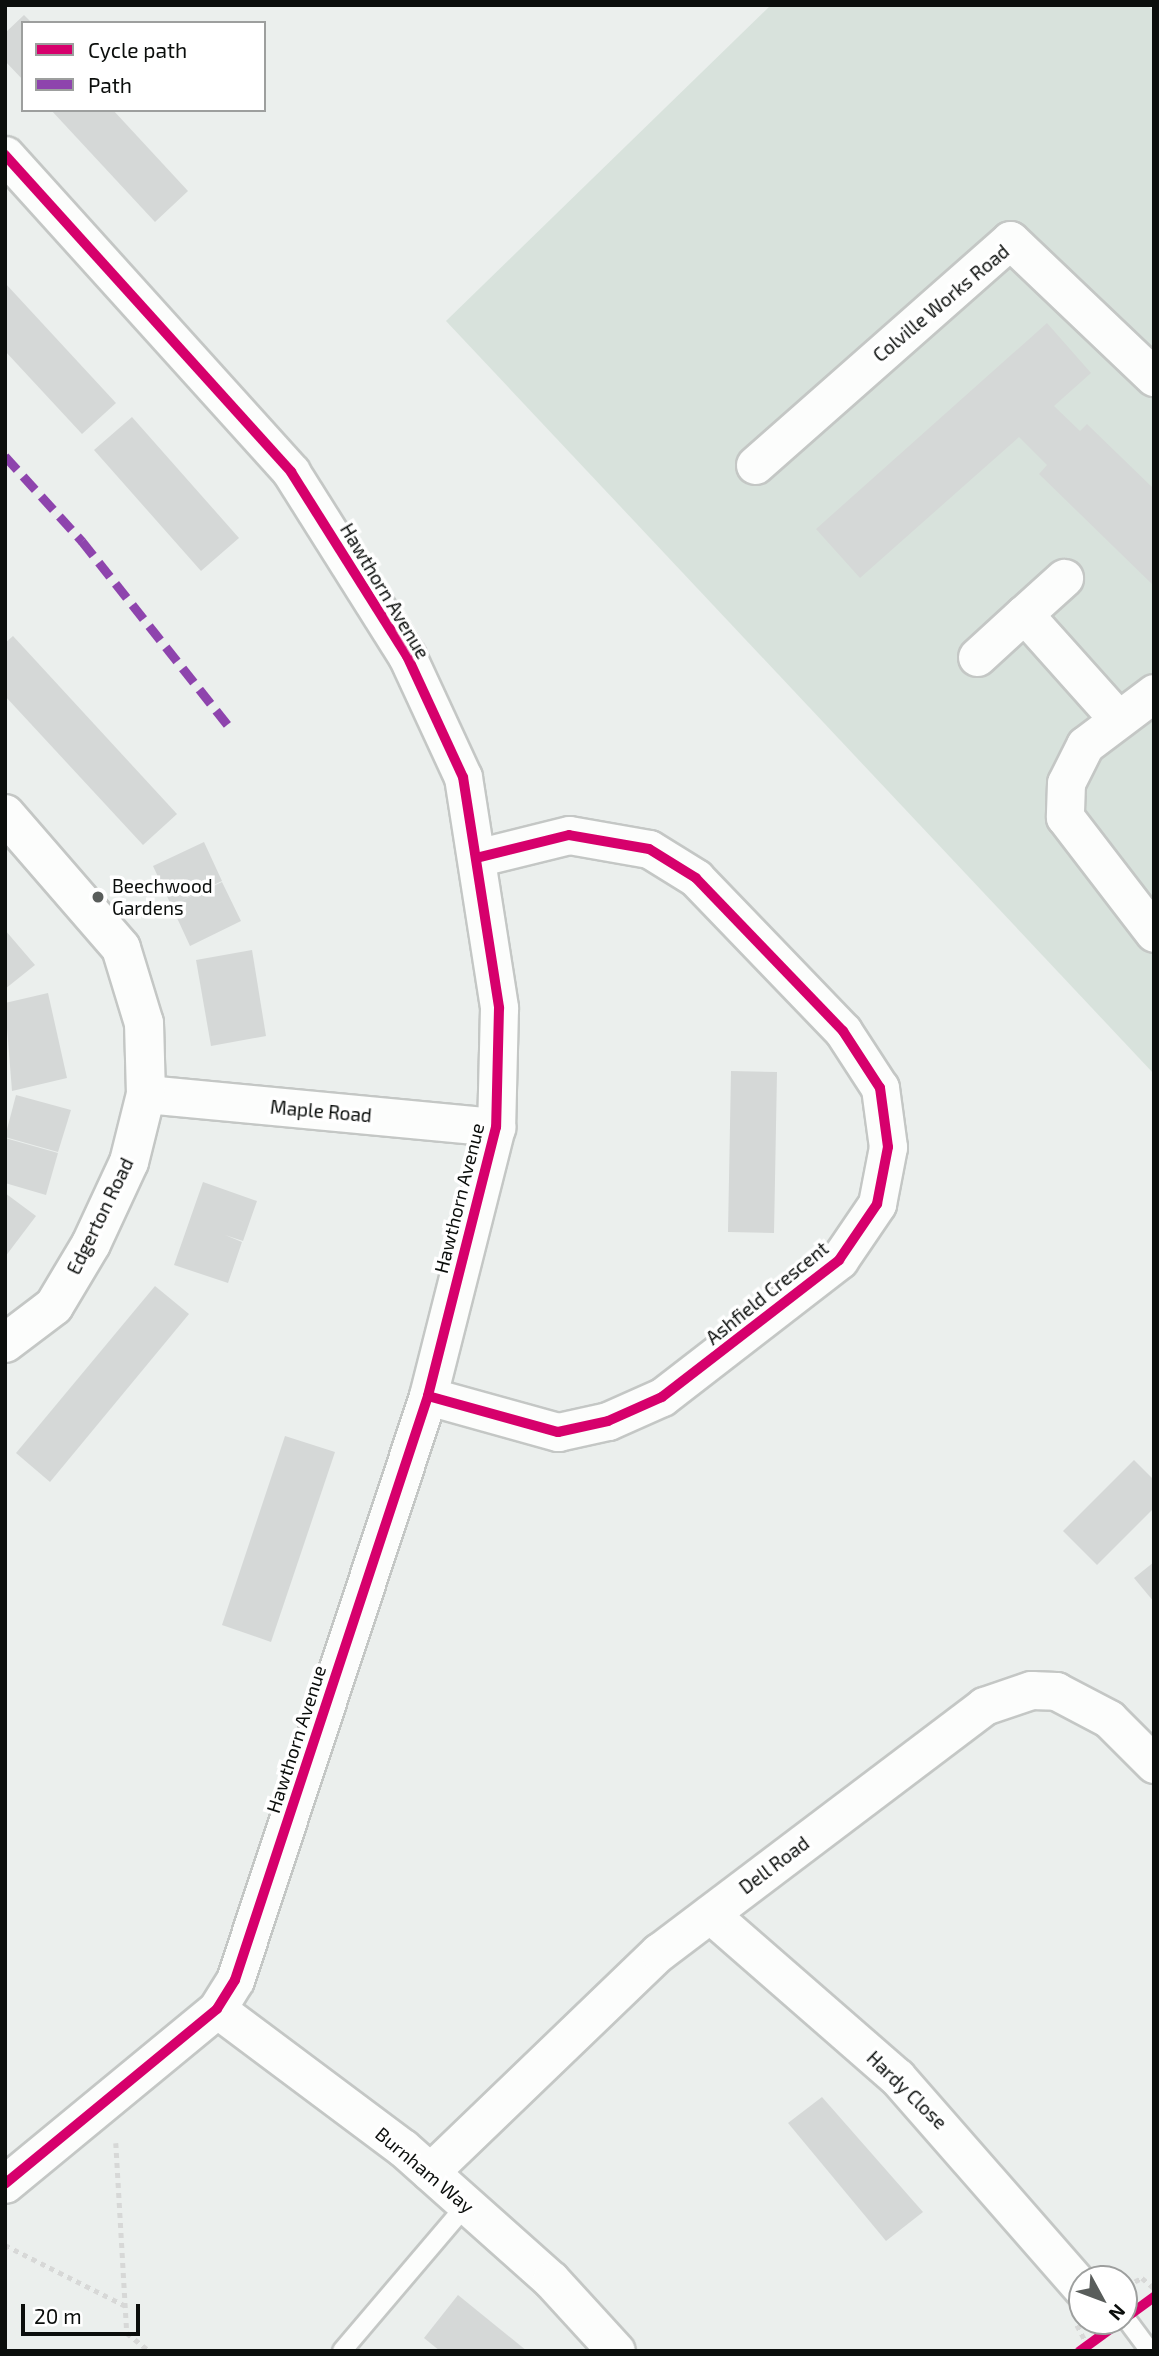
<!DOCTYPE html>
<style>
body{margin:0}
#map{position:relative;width:1159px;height:2356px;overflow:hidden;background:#ebefed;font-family:"Exo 2",sans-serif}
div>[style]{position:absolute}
.built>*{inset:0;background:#d8e2dc}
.building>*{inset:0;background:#d5d8d7}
.path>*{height:4.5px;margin-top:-2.25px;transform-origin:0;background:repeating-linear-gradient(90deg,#d7d8d7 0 5px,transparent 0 10px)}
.roads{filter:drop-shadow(2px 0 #c4c7c5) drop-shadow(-2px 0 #c4c7c5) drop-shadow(0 2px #c4c7c5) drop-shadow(0 -2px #c4c7c5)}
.service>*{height:18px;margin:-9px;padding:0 9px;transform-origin:9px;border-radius:9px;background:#fcfdfc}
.minor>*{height:37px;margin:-18.5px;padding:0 18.5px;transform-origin:18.5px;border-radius:18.5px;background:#fcfdfc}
.tertiary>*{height:38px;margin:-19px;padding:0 19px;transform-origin:19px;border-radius:19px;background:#fcfdfc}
.quiet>*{height:9px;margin-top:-4.5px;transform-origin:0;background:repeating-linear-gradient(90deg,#8e44ad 0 18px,transparent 0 27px)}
.cycleway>*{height:10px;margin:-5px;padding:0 5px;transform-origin:5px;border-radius:5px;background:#d6006c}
.dots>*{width:19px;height:19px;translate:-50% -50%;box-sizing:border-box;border:4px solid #fff;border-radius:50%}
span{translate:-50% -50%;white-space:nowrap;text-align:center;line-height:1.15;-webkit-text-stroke:7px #fff;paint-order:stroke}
.street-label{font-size:19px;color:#0b0e0c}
.poi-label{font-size:19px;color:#0b0e0c}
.left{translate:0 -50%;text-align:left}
.frame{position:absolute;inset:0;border:7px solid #0b0e0c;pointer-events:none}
.legend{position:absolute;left:21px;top:21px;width:245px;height:91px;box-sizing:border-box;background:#fff;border:2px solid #9d9f9e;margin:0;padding:9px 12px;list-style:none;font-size:21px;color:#0b0e0c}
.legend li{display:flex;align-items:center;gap:14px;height:35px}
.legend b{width:35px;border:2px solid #9d9f9e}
.north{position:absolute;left:1068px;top:2265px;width:70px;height:70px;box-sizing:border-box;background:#fff;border:2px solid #9d9f9e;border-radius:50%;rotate:131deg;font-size:19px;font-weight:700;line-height:28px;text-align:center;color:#0b0e0c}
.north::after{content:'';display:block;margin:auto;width:24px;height:32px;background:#595d5b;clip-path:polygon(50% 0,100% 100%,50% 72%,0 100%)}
.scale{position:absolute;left:21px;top:2304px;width:119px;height:32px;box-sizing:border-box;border:4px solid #0b0e0c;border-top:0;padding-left:9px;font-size:21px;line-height:24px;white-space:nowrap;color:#0b0e0c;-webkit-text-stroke:5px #fff;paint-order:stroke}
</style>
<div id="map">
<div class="built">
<div style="clip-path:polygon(771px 5px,1147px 5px,1154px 11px,1154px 1074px,446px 321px)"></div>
</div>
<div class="building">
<div style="clip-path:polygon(24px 15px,32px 23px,23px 23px,23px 80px,5px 61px,5px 33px)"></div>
<div style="clip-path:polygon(51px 110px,113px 110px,188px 191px,155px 222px)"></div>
<div style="clip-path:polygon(5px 283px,116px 403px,82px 434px,5px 351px)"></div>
<div style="clip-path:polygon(1047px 323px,1091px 373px,1054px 406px,1080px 431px,1087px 424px,1154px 489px,1154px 586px,1039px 474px,1047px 465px,1019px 437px,860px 578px,816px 529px)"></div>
<div style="clip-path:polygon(132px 417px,239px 538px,201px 571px,94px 450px)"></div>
<div style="clip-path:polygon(13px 636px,177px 814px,143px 845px,5px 696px,5px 643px)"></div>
<div style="clip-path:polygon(204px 842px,222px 881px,174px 904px,222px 882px,241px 921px,190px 946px,153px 866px)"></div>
<div style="clip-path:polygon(5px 930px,35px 965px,5px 989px)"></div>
<div style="clip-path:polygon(252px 950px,266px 1036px,211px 1046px,196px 960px)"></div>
<div style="clip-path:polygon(48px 993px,67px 1078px,12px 1091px,5px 1003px)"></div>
<div style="clip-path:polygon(731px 1071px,777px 1072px,774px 1233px,728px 1232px)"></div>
<div style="clip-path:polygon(16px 1095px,71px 1110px,58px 1152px,5px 1137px)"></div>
<div style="clip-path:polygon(5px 1138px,58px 1153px,46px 1195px,5px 1183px)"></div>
<div style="clip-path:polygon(203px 1182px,257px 1201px,243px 1241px,225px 1235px,242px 1242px,228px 1283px,174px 1265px)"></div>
<div style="clip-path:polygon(5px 1193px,36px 1216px,5px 1257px)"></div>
<div style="clip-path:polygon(155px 1286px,189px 1314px,50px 1482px,16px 1453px)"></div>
<div style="clip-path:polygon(285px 1436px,335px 1452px,271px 1642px,222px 1625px)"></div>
<div style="clip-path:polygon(1134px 1460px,1154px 1480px,1154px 1508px,1097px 1565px,1063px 1531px)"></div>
<div style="clip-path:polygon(1154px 1562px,1154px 1602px,1134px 1578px)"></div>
<div style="clip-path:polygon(822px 2097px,923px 2212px,886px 2241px,788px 2123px)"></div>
<div style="clip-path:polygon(458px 2295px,527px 2351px,440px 2351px,424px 2338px)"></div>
</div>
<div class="path">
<div style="left:116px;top:2143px;width:190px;rotate:86.7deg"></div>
<div style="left:127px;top:2333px;width:28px;rotate:39deg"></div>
<div style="left:5px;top:2245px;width:136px;rotate:26.8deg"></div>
<div style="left:1126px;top:2286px;width:18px;rotate:-27deg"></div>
<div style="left:1142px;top:2278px;width:16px;rotate:40deg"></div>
<div style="left:1077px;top:2325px;width:24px;rotate:62deg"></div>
</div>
<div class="roads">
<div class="service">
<div style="left:1124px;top:2316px;width:44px;rotate:53.4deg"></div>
<div style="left:342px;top:2351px;width:193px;rotate:-49.6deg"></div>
</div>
<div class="minor">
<div style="left:5px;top:155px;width:427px;rotate:47.9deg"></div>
<div style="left:291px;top:472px;width:218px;rotate:57.8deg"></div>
<div style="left:407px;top:656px;width:133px;rotate:65.2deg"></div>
<div style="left:463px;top:777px;width:234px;rotate:81.1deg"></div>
<div style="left:499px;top:1008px;width:119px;rotate:91.4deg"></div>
<div style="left:496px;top:1127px;width:277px;rotate:104.2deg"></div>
<div style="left:428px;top:1396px;width:615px;rotate:108.29deg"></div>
<div style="left:235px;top:1980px;width:34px;rotate:122deg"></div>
<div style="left:217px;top:2009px;width:275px;rotate:140.5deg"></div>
<div style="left:755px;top:465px;width:340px;rotate:-41.4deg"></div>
<div style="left:1010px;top:240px;width:199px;rotate:43.6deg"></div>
<div style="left:1024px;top:614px;width:54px;rotate:-42deg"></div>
<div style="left:977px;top:657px;width:64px;rotate:-42.5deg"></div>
<div style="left:1024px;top:614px;width:140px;rotate:48.2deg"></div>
<div style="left:1154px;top:693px;width:86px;rotate:143deg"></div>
<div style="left:1085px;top:745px;width:42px;rotate:116.6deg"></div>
<div style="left:1066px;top:783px;width:34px;rotate:92deg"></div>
<div style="left:1065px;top:817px;width:146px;rotate:52.5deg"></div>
<div style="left:146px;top:1094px;width:352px;rotate:5.4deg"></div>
<div style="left:428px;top:1396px;width:135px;rotate:15.5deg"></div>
<div style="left:558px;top:1432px;width:51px;rotate:-12.4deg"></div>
<div style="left:608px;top:1421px;width:59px;rotate:-24deg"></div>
<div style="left:662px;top:1397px;width:224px;rotate:-37.7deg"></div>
<div style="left:839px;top:1260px;width:68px;rotate:-55.8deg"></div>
<div style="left:877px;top:1204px;width:58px;rotate:-79.1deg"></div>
<div style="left:888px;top:1147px;width:60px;rotate:-97.7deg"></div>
<div style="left:880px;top:1088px;width:68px;rotate:-123deg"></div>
<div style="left:843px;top:1031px;width:212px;rotate:-133.9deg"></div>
<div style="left:696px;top:878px;width:55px;rotate:-148.3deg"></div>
<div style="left:649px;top:849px;width:81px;rotate:-170.1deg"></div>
<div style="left:569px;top:835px;width:92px;rotate:166.1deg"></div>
<div style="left:710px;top:1914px;width:248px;rotate:41.1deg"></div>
<div style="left:897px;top:2077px;width:281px;rotate:48.8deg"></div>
<div style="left:217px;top:2009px;width:232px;rotate:36.8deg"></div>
<div style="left:403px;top:2148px;width:198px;rotate:41.7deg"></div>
<div style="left:551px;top:2280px;width:96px;rotate:47.5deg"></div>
<div style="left:430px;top:2172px;width:318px;rotate:-43.9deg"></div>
<div style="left:659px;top:1952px;width:408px;rotate:-37.1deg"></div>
<div style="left:984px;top:1706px;width:50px;rotate:-18.8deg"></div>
<div style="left:1031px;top:1690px;width:25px;rotate:2deg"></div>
<div style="left:1056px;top:1691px;width:60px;rotate:27.8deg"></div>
<div style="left:1109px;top:1719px;width:64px;rotate:45deg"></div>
</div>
<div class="tertiary">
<div style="left:5px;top:814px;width:177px;rotate:49.1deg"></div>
<div style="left:121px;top:948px;width:78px;rotate:73deg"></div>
<div style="left:144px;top:1023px;width:71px;rotate:88.4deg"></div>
<div style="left:146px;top:1094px;width:70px;rotate:104deg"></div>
<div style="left:129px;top:1162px;width:90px;rotate:114.9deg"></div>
<div style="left:91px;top:1244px;width:72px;rotate:120.8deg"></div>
<div style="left:54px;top:1306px;width:61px;rotate:142.9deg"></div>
</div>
</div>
<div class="quiet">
<div style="left:5px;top:456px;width:115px;rotate:47.8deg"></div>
<div style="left:82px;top:541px;width:241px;rotate:51.6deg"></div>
</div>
<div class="cycleway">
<div style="left:5px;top:155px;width:427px;rotate:47.9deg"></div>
<div style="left:291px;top:472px;width:218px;rotate:57.8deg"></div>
<div style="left:407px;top:656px;width:133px;rotate:65.2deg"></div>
<div style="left:463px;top:777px;width:234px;rotate:81.1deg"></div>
<div style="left:499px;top:1008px;width:119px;rotate:91.4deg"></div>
<div style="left:496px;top:1127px;width:277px;rotate:104.2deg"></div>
<div style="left:428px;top:1396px;width:615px;rotate:108.29deg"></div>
<div style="left:235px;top:1980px;width:34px;rotate:122deg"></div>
<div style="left:217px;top:2009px;width:275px;rotate:140.5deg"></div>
<div style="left:428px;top:1396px;width:135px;rotate:15.5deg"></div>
<div style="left:558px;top:1432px;width:51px;rotate:-12.4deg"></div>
<div style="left:608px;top:1421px;width:59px;rotate:-24deg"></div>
<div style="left:662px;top:1397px;width:224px;rotate:-37.7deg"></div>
<div style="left:839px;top:1260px;width:68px;rotate:-55.8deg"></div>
<div style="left:877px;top:1204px;width:58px;rotate:-79.1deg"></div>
<div style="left:888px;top:1147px;width:60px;rotate:-97.7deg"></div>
<div style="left:880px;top:1088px;width:68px;rotate:-123deg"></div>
<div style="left:843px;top:1031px;width:212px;rotate:-133.9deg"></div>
<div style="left:696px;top:878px;width:55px;rotate:-148.3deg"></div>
<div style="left:649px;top:849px;width:81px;rotate:-170.1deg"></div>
<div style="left:569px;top:835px;width:92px;rotate:166.1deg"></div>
<div style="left:1080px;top:2351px;width:92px;rotate:-36.1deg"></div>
</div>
<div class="dots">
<div style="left:98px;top:897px;background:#595d5b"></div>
</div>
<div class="street-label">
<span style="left:941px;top:303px;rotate:-40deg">Colville Works Road</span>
<span style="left:385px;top:591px;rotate:59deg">Hawthorn Avenue</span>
<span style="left:321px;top:1111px;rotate:5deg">Maple Road</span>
<span style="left:459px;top:1198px;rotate:-76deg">Hawthorn Avenue</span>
<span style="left:100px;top:1216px;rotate:-64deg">Edgerton Road</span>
<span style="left:767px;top:1293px;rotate:-39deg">Ashfield Crescent</span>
<span style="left:296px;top:1739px;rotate:-72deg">Hawthorn Avenue</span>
<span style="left:774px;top:1865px;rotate:-37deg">Dell Road</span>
<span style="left:907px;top:2090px;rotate:44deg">Hardy Close</span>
<span style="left:425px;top:2170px;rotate:40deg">Burnham Way</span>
</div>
<div class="poi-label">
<span class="left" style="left:112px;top:897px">Beechwood<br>Gardens</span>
</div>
<div class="frame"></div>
<ul class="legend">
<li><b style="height:9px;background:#d6006c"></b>Cycle path</li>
<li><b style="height:9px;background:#8e44ad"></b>Path</li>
</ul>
<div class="north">N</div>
<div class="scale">20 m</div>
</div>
